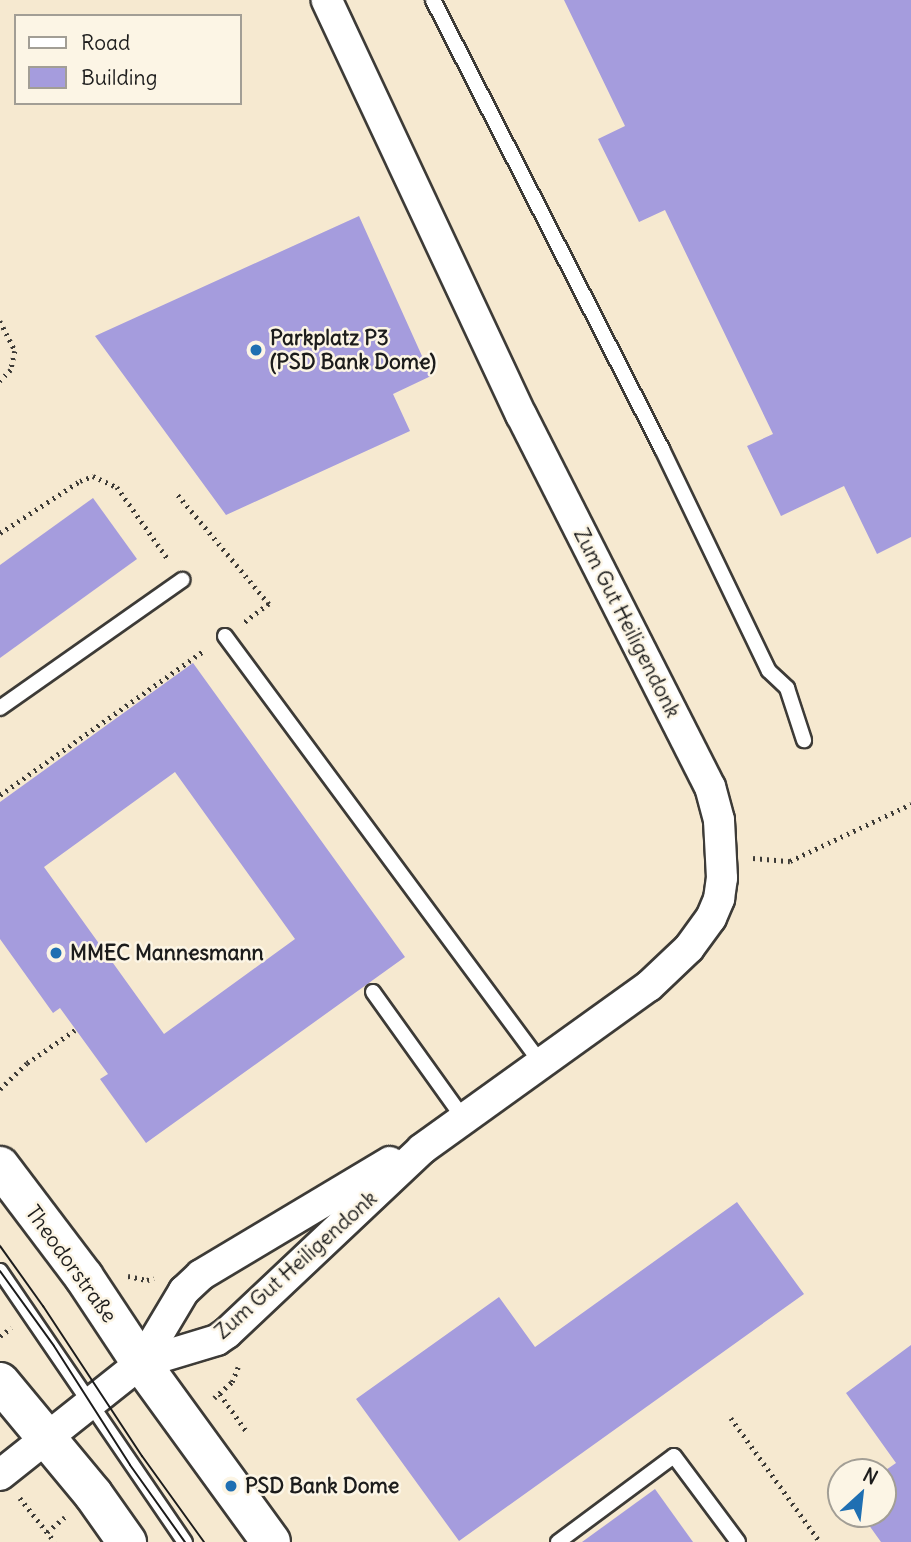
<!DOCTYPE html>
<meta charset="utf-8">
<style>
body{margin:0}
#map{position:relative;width:911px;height:1542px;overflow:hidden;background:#f6e9d0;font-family:Delius,sans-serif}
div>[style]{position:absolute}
.building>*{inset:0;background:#a59cdd}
.path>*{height:4.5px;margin-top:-2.25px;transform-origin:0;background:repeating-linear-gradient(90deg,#3d3b37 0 2px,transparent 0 7px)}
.roads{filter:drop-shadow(2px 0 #3d3b37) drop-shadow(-2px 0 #3d3b37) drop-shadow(0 2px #3d3b37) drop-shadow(0 -2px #3d3b37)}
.lane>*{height:14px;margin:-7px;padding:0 7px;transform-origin:7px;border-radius:7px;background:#fff}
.street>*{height:30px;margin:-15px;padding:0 15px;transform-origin:15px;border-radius:15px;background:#fff}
.secondary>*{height:38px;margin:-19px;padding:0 19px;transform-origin:19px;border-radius:19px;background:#fff}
.tram>*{height:2px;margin:-1px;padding:0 1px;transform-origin:1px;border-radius:1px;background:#1c1c1c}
.dots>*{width:19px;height:19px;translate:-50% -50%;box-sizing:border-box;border:4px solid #fcf5e5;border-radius:50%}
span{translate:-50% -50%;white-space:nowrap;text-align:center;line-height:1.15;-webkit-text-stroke:5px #fcf5e5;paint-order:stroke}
.poi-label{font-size:21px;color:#1c1c1c;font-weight:700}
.left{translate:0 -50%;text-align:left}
.street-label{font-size:21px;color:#1c1c1c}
.legend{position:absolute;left:14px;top:14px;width:228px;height:91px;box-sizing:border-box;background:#fcf5e5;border:2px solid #a29e95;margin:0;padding:9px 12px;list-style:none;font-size:21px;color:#1c1c1c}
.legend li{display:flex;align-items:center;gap:14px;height:35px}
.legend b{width:35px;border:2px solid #a29e95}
.north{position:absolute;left:827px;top:1458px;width:70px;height:70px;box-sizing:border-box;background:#fcf5e5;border:2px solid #a29e95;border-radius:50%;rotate:27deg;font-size:19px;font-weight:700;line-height:28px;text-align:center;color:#1c1c1c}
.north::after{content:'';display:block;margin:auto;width:24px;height:32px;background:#1f6fb2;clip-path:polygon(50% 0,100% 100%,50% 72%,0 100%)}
</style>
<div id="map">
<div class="building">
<div style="clip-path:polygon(564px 0,911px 0,911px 537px,877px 554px,844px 486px,781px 516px,747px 446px,773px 434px,665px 210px,639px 222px,598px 139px,625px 126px)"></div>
<div style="clip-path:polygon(359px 216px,431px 376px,393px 394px,410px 431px,226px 515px,95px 336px)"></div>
<div style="clip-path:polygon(93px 498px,137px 559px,0 658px,0 565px)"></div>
<div style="clip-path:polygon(evenodd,193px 663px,405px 957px,146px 1143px,100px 1079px,108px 1074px,60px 1008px,53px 1013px,0 939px,0 802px,193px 663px,175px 772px,295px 939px,164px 1034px,44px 867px,175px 772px)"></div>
<div style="clip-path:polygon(737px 1202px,804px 1294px,459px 1541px,356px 1399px,499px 1297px,535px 1347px)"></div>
<div style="clip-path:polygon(911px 1345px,911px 1542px,881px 1542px,861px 1514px,883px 1514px,883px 1472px,896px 1463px,846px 1393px)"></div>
<div style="clip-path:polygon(655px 1489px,693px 1542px,582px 1542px)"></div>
</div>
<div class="path">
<div style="left:0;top:321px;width:34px;rotate:63deg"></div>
<div style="left:15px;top:351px;width:19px;rotate:102deg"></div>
<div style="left:11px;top:370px;width:16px;rotate:135deg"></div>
<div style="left:178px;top:495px;width:142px;rotate:50.1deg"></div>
<div style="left:269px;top:604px;width:31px;rotate:143deg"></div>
<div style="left:0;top:533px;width:95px;rotate:-33deg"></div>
<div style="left:80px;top:481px;width:14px;rotate:-21deg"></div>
<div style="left:93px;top:476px;width:26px;rotate:25deg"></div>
<div style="left:117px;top:487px;width:88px;rotate:54.7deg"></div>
<div style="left:0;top:795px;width:251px;rotate:-35.3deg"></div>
<div style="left:753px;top:858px;width:37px;rotate:5deg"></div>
<div style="left:790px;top:861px;width:134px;rotate:-25.2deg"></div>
<div style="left:0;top:1089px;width:37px;rotate:-44deg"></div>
<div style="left:27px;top:1063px;width:58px;rotate:-34.5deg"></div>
<div style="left:128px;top:1276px;width:19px;rotate:12deg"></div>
<div style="left:147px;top:1280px;width:7px;rotate:-16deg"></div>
<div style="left:0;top:1336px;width:14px;rotate:-36deg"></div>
<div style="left:220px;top:1394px;width:47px;rotate:54.6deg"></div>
<div style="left:214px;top:1398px;width:24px;rotate:-42deg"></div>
<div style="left:232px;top:1382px;width:16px;rotate:-68deg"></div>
<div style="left:731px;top:1418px;width:153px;rotate:54.3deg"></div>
<div style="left:20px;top:1498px;width:56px;rotate:51.5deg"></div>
<div style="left:47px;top:1532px;width:23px;rotate:-40deg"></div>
</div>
<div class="roads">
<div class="lane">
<div style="left:433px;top:0;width:504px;rotate:62.98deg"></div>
<div style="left:662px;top:449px;width:246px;rotate:64.3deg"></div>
<div style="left:769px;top:671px;width:25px;rotate:43deg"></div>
<div style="left:787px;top:688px;width:55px;rotate:71.9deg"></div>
<div style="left:225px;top:636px;width:531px;rotate:53.5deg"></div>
<div style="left:0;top:708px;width:223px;rotate:-35.1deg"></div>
<div style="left:373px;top:992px;width:156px;rotate:54.4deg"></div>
<div style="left:0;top:1271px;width:328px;rotate:55.7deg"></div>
<div style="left:558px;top:1542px;width:144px;rotate:-36.6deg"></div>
<div style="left:674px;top:1456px;width:107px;rotate:53.3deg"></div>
</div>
<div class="street">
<div style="left:141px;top:1363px;width:79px;rotate:-16.8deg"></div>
<div style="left:217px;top:1340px;width:12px;rotate:-35deg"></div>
<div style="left:227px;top:1333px;width:268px;rotate:-43.3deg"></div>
<div style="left:422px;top:1149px;width:279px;rotate:-35.7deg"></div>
<div style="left:649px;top:986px;width:55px;rotate:-43.5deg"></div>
<div style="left:689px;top:948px;width:37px;rotate:-54deg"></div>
<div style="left:711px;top:918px;width:21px;rotate:-67deg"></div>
<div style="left:719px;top:899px;width:21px;rotate:-82deg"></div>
<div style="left:722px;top:878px;width:58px;rotate:-93deg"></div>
<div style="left:719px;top:820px;width:34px;rotate:-105deg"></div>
<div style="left:710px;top:787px;width:417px;rotate:-116.9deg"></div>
<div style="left:521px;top:415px;width:458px;rotate:-115.1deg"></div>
<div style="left:0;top:1475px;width:180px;rotate:-38.5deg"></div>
<div style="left:141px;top:1363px;width:84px;rotate:-59.2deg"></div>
<div style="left:184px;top:1291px;width:23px;rotate:-43deg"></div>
<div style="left:201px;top:1275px;width:220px;rotate:-30.9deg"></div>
</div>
<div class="secondary">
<div style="left:0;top:1166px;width:139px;rotate:52.9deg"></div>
<div style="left:84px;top:1277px;width:103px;rotate:56.5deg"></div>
<div style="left:141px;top:1363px;width:221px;rotate:54deg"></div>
<div style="left:0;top:1382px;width:146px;rotate:50.3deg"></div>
<div style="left:93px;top:1494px;width:59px;rotate:54.7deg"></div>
</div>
</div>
<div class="tram">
<div style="left:0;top:1246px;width:74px;rotate:54.4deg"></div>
<div style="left:43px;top:1306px;width:180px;rotate:56.6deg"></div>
<div style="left:142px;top:1456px;width:106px;rotate:54.2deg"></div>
<div style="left:0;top:1271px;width:92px;rotate:54.2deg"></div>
<div style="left:54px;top:1346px;width:141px;rotate:57.4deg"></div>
<div style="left:130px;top:1465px;width:95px;rotate:54.5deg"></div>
</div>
<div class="dots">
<div style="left:256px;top:350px;background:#1f6fb2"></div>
<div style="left:56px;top:953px;background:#1f6fb2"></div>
<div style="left:231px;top:1486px;background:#1f6fb2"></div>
</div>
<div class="poi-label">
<span class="left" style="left:270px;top:350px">Parkplatz P3<br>(PSD Bank Dome)</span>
<span class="left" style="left:70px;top:953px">MMEC Mannesmann</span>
<span class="left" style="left:245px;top:1486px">PSD Bank Dome</span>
</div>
<div class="street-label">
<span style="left:627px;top:623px;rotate:63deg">Zum Gut Heiligendonk</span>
<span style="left:71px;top:1264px;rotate:54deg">Theodorstraße</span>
<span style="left:296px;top:1265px;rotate:-42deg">Zum Gut Heiligendonk</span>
</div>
<ul class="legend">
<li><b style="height:9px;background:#fff"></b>Road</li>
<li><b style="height:19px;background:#a59cdd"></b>Building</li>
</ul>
<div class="north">N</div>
</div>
